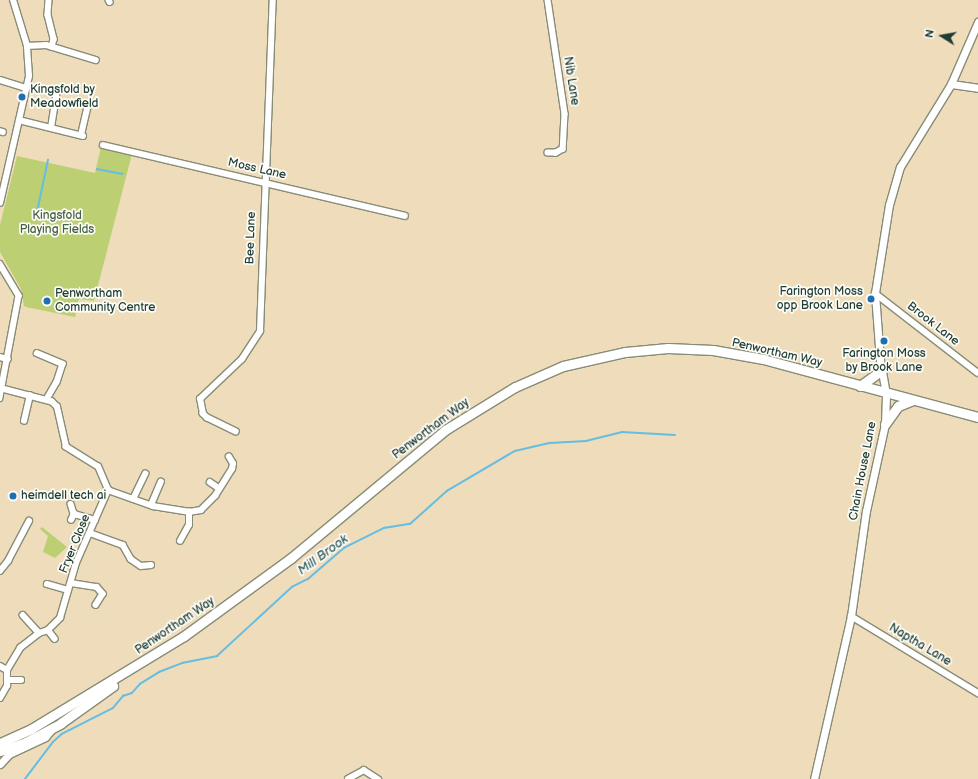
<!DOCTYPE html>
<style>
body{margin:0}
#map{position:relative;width:978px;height:779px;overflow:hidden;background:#efdcba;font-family:"Balsamiq Sans",sans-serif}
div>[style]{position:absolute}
.green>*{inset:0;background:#bccf73}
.stream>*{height:1.5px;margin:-0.75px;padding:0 0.75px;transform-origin:0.75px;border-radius:0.75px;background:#65bee2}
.roads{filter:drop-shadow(1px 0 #878c77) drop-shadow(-1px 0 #878c77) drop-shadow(0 1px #878c77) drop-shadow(0 -1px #878c77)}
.minor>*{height:5.5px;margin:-2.75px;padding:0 2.75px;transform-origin:2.75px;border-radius:2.75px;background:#fff}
.tertiary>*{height:7px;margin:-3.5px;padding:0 3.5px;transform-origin:3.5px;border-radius:3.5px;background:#fff}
.trunk>*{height:9px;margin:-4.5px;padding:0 4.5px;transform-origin:4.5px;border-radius:4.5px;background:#fff}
.dots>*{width:11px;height:11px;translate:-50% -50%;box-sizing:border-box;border:2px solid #fdfcf7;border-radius:50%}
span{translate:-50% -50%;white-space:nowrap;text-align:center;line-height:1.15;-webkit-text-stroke:3.5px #fdfcf7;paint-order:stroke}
.street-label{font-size:12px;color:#1f3d34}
.poi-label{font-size:12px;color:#1f3d34}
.left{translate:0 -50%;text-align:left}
.right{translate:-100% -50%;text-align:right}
.park-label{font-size:12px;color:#466244}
.water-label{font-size:13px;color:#305d60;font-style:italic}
.north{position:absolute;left:922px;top:16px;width:40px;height:40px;-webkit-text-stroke:3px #fdfcf7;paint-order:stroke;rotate:281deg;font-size:11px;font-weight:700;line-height:16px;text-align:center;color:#1f3d34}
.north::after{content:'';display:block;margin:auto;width:14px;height:18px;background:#1f3d34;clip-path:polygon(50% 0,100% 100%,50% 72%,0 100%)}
</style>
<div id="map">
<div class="green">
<div style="clip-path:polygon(101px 147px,132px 154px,94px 301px,79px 299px,75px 317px,26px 307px,24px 306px,21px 289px,0 252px,0 225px,17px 156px,95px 173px)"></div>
<div style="clip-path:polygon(42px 527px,67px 547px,55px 558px,43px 552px,48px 536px,40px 529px)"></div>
</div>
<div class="stream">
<div style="left:97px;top:169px;width:26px;rotate:11deg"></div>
<div style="left:36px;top:217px;width:58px;rotate:-78.1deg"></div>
<div style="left:25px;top:779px;width:46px;rotate:-52.9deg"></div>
<div style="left:53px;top:742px;width:12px;rotate:-42deg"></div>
<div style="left:62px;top:734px;width:57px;rotate:-27deg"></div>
<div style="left:113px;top:708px;width:16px;rotate:-50deg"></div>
<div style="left:123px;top:696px;width:9px;rotate:-18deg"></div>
<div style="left:132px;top:693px;width:12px;rotate:-48deg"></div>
<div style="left:140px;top:684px;width:22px;rotate:-32deg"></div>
<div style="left:159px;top:672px;width:25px;rotate:-21deg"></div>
<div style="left:182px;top:663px;width:36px;rotate:-11deg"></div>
<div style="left:217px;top:656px;width:102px;rotate:-42.6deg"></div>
<div style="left:292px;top:587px;width:18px;rotate:-27deg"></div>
<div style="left:308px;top:579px;width:48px;rotate:-40.7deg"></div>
<div style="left:344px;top:548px;width:45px;rotate:-26.6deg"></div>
<div style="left:384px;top:528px;width:26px;rotate:-9deg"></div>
<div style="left:410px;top:524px;width:50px;rotate:-41.7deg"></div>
<div style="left:447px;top:491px;width:79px;rotate:-30.5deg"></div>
<div style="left:515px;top:451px;width:36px;rotate:-13deg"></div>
<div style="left:550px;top:443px;width:36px;rotate:-3deg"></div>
<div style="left:586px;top:441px;width:37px;rotate:-14deg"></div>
<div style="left:622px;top:432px;width:53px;rotate:3.2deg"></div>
</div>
<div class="roads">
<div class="minor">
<div style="left:49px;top:0;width:15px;rotate:94deg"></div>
<div style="left:48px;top:15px;width:25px;rotate:76deg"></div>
<div style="left:54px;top:39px;width:8px;rotate:104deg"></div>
<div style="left:109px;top:0;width:2px;rotate:63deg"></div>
<div style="left:548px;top:0;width:115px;rotate:81.5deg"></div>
<div style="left:565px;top:114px;width:35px;rotate:93deg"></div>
<div style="left:563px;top:149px;width:8px;rotate:150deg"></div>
<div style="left:556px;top:153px;width:8px;rotate:180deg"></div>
<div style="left:27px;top:46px;width:19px;rotate:-3deg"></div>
<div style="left:46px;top:45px;width:52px;rotate:16.7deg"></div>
<div style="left:0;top:80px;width:28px;rotate:17deg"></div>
<div style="left:19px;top:120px;width:66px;rotate:14deg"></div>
<div style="left:51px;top:128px;width:39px;rotate:-81deg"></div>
<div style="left:0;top:131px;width:3px;rotate:18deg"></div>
<div style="left:81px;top:135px;width:31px;rotate:-77deg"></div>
<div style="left:103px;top:145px;width:310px;rotate:13.2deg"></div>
<div style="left:0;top:203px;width:130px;rotate:-77.1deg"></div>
<div style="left:29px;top:76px;width:30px;rotate:-94deg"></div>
<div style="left:27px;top:46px;width:48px;rotate:-106.9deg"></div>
<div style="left:0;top:264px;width:37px;rotate:59deg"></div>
<div style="left:19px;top:296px;width:104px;rotate:100.6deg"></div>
<div style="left:875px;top:293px;width:130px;rotate:37.8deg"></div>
<div style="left:37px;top:353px;width:28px;rotate:23deg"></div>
<div style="left:63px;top:364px;width:19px;rotate:108deg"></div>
<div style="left:57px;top:382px;width:20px;rotate:120deg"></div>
<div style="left:0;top:357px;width:8px;rotate:14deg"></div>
<div style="left:24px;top:421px;width:26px;rotate:-77deg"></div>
<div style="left:236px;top:432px;width:32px;rotate:-154deg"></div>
<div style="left:207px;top:418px;width:6px;rotate:-135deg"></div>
<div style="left:203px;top:414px;width:15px;rotate:-101deg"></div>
<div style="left:200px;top:399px;width:58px;rotate:-43.6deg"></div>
<div style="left:242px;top:359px;width:33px;rotate:-57deg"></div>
<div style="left:260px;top:331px;width:331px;rotate:-87.8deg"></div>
<div style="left:210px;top:482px;width:11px;rotate:34deg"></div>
<div style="left:108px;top:490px;width:48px;rotate:19.6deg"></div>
<div style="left:153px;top:506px;width:36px;rotate:9deg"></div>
<div style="left:189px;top:512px;width:12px;rotate:-9deg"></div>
<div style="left:201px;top:510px;width:20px;rotate:-45deg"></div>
<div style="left:215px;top:496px;width:32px;rotate:-58deg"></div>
<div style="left:232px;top:469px;width:5px;rotate:-79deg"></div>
<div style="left:233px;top:464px;width:8px;rotate:-120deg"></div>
<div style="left:133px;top:499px;width:28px;rotate:-64deg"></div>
<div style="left:71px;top:504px;width:10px;rotate:73deg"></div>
<div style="left:74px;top:514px;width:22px;rotate:16deg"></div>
<div style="left:151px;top:505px;width:25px;rotate:-67deg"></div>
<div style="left:71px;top:520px;width:7px;rotate:-63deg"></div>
<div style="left:90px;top:533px;width:35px;rotate:20deg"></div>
<div style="left:123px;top:545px;width:16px;rotate:60deg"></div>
<div style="left:131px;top:559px;width:12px;rotate:35deg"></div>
<div style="left:141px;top:566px;width:10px;rotate:-6deg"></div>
<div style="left:180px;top:541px;width:18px;rotate:-61deg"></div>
<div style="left:189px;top:525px;width:13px;rotate:-90deg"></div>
<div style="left:0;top:571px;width:13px;rotate:-51deg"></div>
<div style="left:8px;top:561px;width:45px;rotate:-62.3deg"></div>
<div style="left:71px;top:583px;width:26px;rotate:9deg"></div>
<div style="left:97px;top:587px;width:9px;rotate:49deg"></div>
<div style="left:103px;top:594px;width:13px;rotate:122deg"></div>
<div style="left:47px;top:584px;width:22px;rotate:16deg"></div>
<div style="left:23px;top:615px;width:24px;rotate:48deg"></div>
<div style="left:851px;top:616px;width:149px;rotate:31.2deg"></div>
<div style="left:48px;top:630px;width:11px;rotate:52deg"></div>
<div style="left:0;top:666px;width:8px;rotate:30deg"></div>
<div style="left:7px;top:670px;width:26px;rotate:-59deg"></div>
<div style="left:20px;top:648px;width:24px;rotate:-38deg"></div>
<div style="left:39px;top:633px;width:9px;rotate:-18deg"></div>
<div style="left:48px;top:630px;width:17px;rotate:-45deg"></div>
<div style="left:60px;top:618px;width:57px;rotate:-73.8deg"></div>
<div style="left:76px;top:563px;width:80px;rotate:-66.3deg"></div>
<div style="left:108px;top:490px;width:25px;rotate:-113deg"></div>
<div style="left:98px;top:467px;width:38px;rotate:-148deg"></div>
<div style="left:66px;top:447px;width:41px;rotate:-102.7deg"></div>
<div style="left:57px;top:407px;width:7px;rotate:-135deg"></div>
<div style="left:52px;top:402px;width:52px;rotate:-165.4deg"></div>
<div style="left:8px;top:680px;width:13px"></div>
<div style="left:0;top:698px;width:14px;rotate:-60deg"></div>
<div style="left:7px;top:686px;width:16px;rotate:-90deg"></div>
<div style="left:348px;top:779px;width:18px;rotate:-29deg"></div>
<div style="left:364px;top:770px;width:17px;rotate:33deg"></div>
</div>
<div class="tertiary">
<div style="left:951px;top:84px;width:27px;rotate:8deg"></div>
<div style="left:0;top:764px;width:13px;rotate:-48deg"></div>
<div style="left:9px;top:754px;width:40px;rotate:-25deg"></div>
<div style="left:45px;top:737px;width:11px;rotate:-49deg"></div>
<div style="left:814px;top:779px;width:167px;rotate:-77.2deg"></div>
<div style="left:851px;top:616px;width:106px;rotate:-81.9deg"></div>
<div style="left:866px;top:511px;width:89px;rotate:-77.7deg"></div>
<div style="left:885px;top:424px;width:30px;rotate:-88deg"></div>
<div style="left:886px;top:394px;width:35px;rotate:-100deg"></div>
<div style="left:880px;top:360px;width:67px;rotate:-94.3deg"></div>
<div style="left:875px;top:293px;width:89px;rotate:-81deg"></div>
<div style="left:889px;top:205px;width:40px;rotate:-74deg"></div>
<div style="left:900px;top:167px;width:97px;rotate:-58.4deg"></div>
<div style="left:951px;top:84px;width:68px;rotate:-66.5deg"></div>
</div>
<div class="trunk">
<div style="left:860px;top:386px;width:27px;rotate:-36deg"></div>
<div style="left:885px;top:424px;width:22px;rotate:-54deg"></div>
<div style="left:898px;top:406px;width:16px;rotate:-22deg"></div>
<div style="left:0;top:743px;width:34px;rotate:-24deg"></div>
<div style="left:31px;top:729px;width:179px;rotate:-31.3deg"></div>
<div style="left:184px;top:636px;width:132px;rotate:-36.1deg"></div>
<div style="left:291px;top:558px;width:200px;rotate:-39.7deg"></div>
<div style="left:445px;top:430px;width:82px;rotate:-31.6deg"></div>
<div style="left:515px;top:387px;width:52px;rotate:-23.6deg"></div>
<div style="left:563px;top:366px;width:64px;rotate:-12.7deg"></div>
<div style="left:625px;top:352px;width:43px;rotate:-5.3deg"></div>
<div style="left:668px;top:348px;width:45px;rotate:2.5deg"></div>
<div style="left:713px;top:350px;width:51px;rotate:10.2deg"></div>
<div style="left:763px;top:359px;width:223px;rotate:15.1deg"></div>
<div style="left:0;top:751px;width:28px;rotate:-19deg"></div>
<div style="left:26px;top:742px;width:40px;rotate:-28deg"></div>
<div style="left:61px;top:723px;width:64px;rotate:-35.4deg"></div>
</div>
</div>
<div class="dots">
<div style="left:22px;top:97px;background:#1f6fb2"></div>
<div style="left:871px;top:299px;background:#1f6fb2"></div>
<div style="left:47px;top:301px;background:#1f6fb2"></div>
<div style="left:884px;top:341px;background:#1f6fb2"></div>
<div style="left:13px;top:496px;background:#1f6fb2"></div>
</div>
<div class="street-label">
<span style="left:571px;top:81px;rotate:81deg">Nib Lane</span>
<span style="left:257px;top:169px;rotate:13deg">Moss Lane</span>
<span style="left:251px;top:238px;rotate:-88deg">Bee Lane</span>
<span style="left:933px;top:324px;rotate:38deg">Brook Lane</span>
<span style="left:777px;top:353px;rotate:13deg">Penwortham Way</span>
<span style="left:431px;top:429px;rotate:-37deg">Penwortham Way</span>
<span style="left:863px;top:471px;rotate:-79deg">Chain House Lane</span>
<span style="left:75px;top:544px;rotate:-68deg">Fryer Close</span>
<span style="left:175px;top:626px;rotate:-34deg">Penwortham Way</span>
<span style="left:920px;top:645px;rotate:31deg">Naptha Lane</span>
</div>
<div class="poi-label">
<span class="left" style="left:30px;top:97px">Kingsfold by<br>Meadowfield</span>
<span class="right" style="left:863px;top:299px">Farington Moss<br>opp Brook Lane</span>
<span class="left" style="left:55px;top:301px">Penwortham<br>Community Centre</span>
<span style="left:884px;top:361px">Farington Moss<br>by Brook Lane</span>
<span class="left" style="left:21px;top:496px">heimdell tech ai</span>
</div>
<div class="park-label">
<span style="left:57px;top:223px">Kingsfold<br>Playing Fields</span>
</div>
<div class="water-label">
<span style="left:323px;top:555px;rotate:-36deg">Mill Brook</span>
</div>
<div class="north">N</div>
</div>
